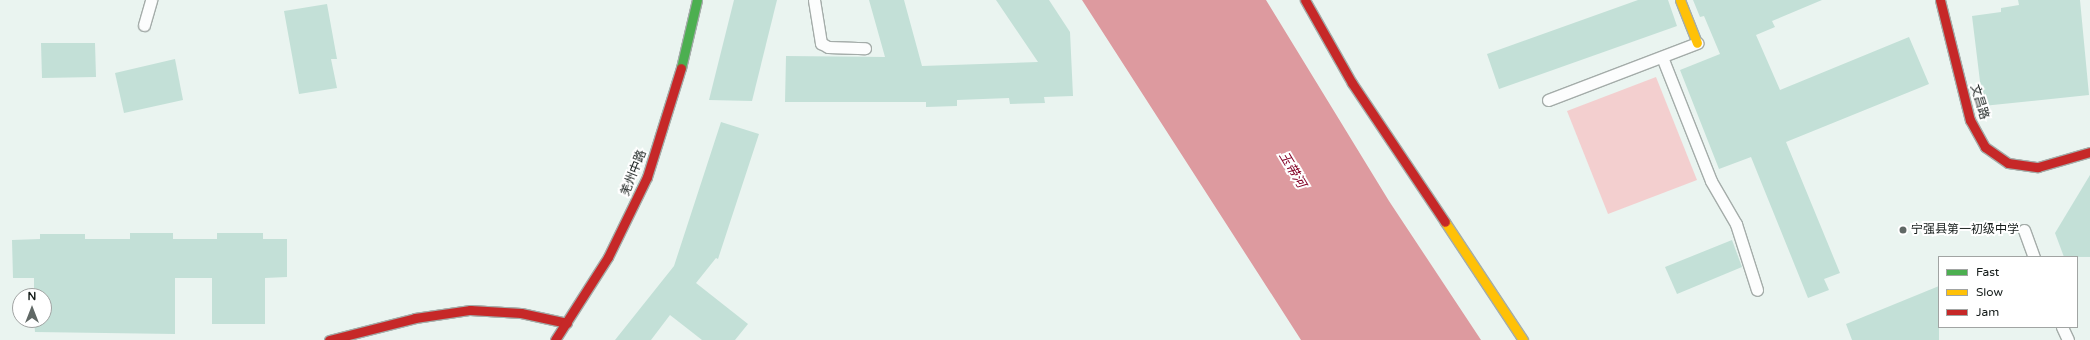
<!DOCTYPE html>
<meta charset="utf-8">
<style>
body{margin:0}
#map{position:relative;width:2090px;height:340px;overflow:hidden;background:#eaf4f0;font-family:"Varela Round","Noto Sans SC",sans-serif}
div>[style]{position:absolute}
.green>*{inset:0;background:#f3cfcf}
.water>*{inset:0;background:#dd9a9f}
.building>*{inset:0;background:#c3e0d7}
.roads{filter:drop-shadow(1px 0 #a4aca9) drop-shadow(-1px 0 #a4aca9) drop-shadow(0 1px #a4aca9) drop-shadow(0 -1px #a4aca9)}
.lane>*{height:11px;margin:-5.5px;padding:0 5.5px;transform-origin:5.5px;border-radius:5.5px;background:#fcfdfd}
.fast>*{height:9px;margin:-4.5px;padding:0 4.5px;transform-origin:4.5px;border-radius:4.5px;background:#4caf50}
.slow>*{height:9px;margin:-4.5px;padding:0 4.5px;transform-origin:4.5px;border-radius:4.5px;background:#ffc107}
.jam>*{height:9px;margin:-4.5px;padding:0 4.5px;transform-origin:4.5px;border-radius:4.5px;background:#c62828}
.dots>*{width:11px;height:11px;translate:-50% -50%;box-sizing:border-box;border:2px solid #fff;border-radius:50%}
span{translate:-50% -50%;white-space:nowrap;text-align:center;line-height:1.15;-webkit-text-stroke:4px #fff;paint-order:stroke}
.street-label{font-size:12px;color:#151c1a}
.poi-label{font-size:12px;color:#151c1a}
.left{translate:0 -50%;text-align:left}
.water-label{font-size:13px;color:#850529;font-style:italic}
.legend{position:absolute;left:1938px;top:256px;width:140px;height:72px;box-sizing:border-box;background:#fff;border:1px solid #a1a4a3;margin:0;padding:5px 7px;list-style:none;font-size:12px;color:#151c1a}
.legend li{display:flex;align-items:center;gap:8px;height:20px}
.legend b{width:20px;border:1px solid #a1a4a3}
.north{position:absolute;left:12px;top:288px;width:40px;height:40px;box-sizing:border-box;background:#fff;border:1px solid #a1a4a3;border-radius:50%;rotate:0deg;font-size:11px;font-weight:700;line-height:16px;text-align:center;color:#151c1a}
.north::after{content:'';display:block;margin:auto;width:14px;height:18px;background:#606865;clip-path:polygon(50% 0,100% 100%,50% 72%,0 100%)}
</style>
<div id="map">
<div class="green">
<div style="clip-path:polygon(1656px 77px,1697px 180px,1608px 214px,1567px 111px)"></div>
</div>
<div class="water">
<div style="clip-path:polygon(1082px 0,1266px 0,1389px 201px,1481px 340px,1301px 340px)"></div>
</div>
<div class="building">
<div style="clip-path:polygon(734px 0,777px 0,752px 101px,709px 100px)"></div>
<div style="clip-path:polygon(869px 0,904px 0,922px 66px,1038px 62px,996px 0,1049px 0,1070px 32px,1073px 96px,1044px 97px,1045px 103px,1010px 104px,1009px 98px,957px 100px,957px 106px,926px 107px,926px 102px,785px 102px,786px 56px,885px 57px)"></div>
<div style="clip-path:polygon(1638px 0,1668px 0,1677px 26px,1499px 89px,1487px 54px)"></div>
<div style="clip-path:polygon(1693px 0,1822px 0,1772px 21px,1775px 27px,1756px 35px,1780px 90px,1909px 37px,1929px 84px,1786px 142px,1840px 273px,1824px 279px,1829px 290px,1808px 298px,1751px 157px,1719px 169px,1680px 70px,1720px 54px,1704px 16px,1700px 17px)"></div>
<div style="clip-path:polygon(2018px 0,2080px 0,2089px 95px,1983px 106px,1972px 16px,2001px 12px,2001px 8px,2019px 5px)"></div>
<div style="clip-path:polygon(327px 4px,337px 59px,331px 59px,337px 88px,299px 94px,284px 11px)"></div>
<div style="clip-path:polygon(41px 43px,95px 43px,96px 77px,42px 78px)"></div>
<div style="clip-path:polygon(175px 59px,183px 100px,124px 113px,115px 73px)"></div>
<div style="clip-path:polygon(721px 122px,759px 134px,718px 259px,716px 258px,696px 283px,748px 324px,735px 340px,702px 340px,670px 315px,651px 340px,615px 340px,674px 266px)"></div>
<div style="clip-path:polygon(2090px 175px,2090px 257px,2064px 257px,2055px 233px)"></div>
<div style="clip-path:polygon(130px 233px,173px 233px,173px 239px,217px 239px,217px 233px,263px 233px,263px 239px,287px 239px,287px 277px,265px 278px,265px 324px,212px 324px,212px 278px,175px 278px,175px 334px,35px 332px,34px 320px,44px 320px,44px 296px,34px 296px,34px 278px,13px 278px,12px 240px,40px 239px,40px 234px,85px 234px,85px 239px,130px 239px)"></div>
<div style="clip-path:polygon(1732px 240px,1742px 267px,1677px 294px,1665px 267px)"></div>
<div style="clip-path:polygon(1939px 286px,1939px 340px,1852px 340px,1846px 324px)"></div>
</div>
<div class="roads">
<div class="lane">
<div style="left:814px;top:0;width:44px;rotate:80.8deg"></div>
<div style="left:821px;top:43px;width:8px;rotate:30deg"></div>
<div style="left:828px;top:47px;width:37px;rotate:2deg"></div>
<div style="left:144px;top:25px;width:26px;rotate:-74deg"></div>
<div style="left:1662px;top:57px;width:133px;rotate:68.4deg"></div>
<div style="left:1711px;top:181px;width:50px;rotate:59.8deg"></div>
<div style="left:1736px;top:224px;width:69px;rotate:72.3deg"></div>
<div style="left:1548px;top:100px;width:160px;rotate:-20.9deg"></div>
<div style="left:2024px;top:230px;width:29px;rotate:70deg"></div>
<div style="left:2062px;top:327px;width:14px;rotate:65deg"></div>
</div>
<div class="fast">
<div style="left:681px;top:68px;width:70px;rotate:-76.8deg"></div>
</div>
<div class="slow">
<div style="left:1680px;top:0;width:46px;rotate:68.4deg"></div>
<div style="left:1445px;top:222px;width:141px;rotate:56.5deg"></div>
</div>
<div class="jam">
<div style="left:1305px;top:0;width:95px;rotate:60.5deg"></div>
<div style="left:1352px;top:83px;width:167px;rotate:56.2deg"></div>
<div style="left:1940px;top:0;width:124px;rotate:76deg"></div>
<div style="left:1970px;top:120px;width:31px;rotate:61deg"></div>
<div style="left:1985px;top:147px;width:28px;rotate:35deg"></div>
<div style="left:2008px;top:163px;width:30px;rotate:8deg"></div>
<div style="left:2038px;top:167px;width:54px;rotate:-16.1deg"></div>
<div style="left:329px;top:340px;width:89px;rotate:-14.3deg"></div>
<div style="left:415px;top:318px;width:56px;rotate:-8.3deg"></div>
<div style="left:470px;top:310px;width:51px;rotate:3.4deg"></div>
<div style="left:521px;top:313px;width:47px;rotate:12.3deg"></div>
<div style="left:555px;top:340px;width:98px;rotate:-57.4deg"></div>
<div style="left:608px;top:257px;width:89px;rotate:-64deg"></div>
<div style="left:647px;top:177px;width:114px;rotate:-72.7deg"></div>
</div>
</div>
<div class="dots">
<div style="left:1903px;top:230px;background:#606865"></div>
</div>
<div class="street-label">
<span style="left:1979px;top:102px;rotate:73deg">文昌路</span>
<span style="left:634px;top:173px;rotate:-68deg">羌州中路</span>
</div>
<div class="poi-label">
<span class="left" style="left:1911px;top:230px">宁强县第一初级中学</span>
</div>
<div class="water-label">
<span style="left:1292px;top:170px;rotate:59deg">玉带河</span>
</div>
<ul class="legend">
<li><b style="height:5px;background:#4caf50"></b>Fast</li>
<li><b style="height:5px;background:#ffc107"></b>Slow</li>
<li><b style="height:5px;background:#c62828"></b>Jam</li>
</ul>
<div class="north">N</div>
</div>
